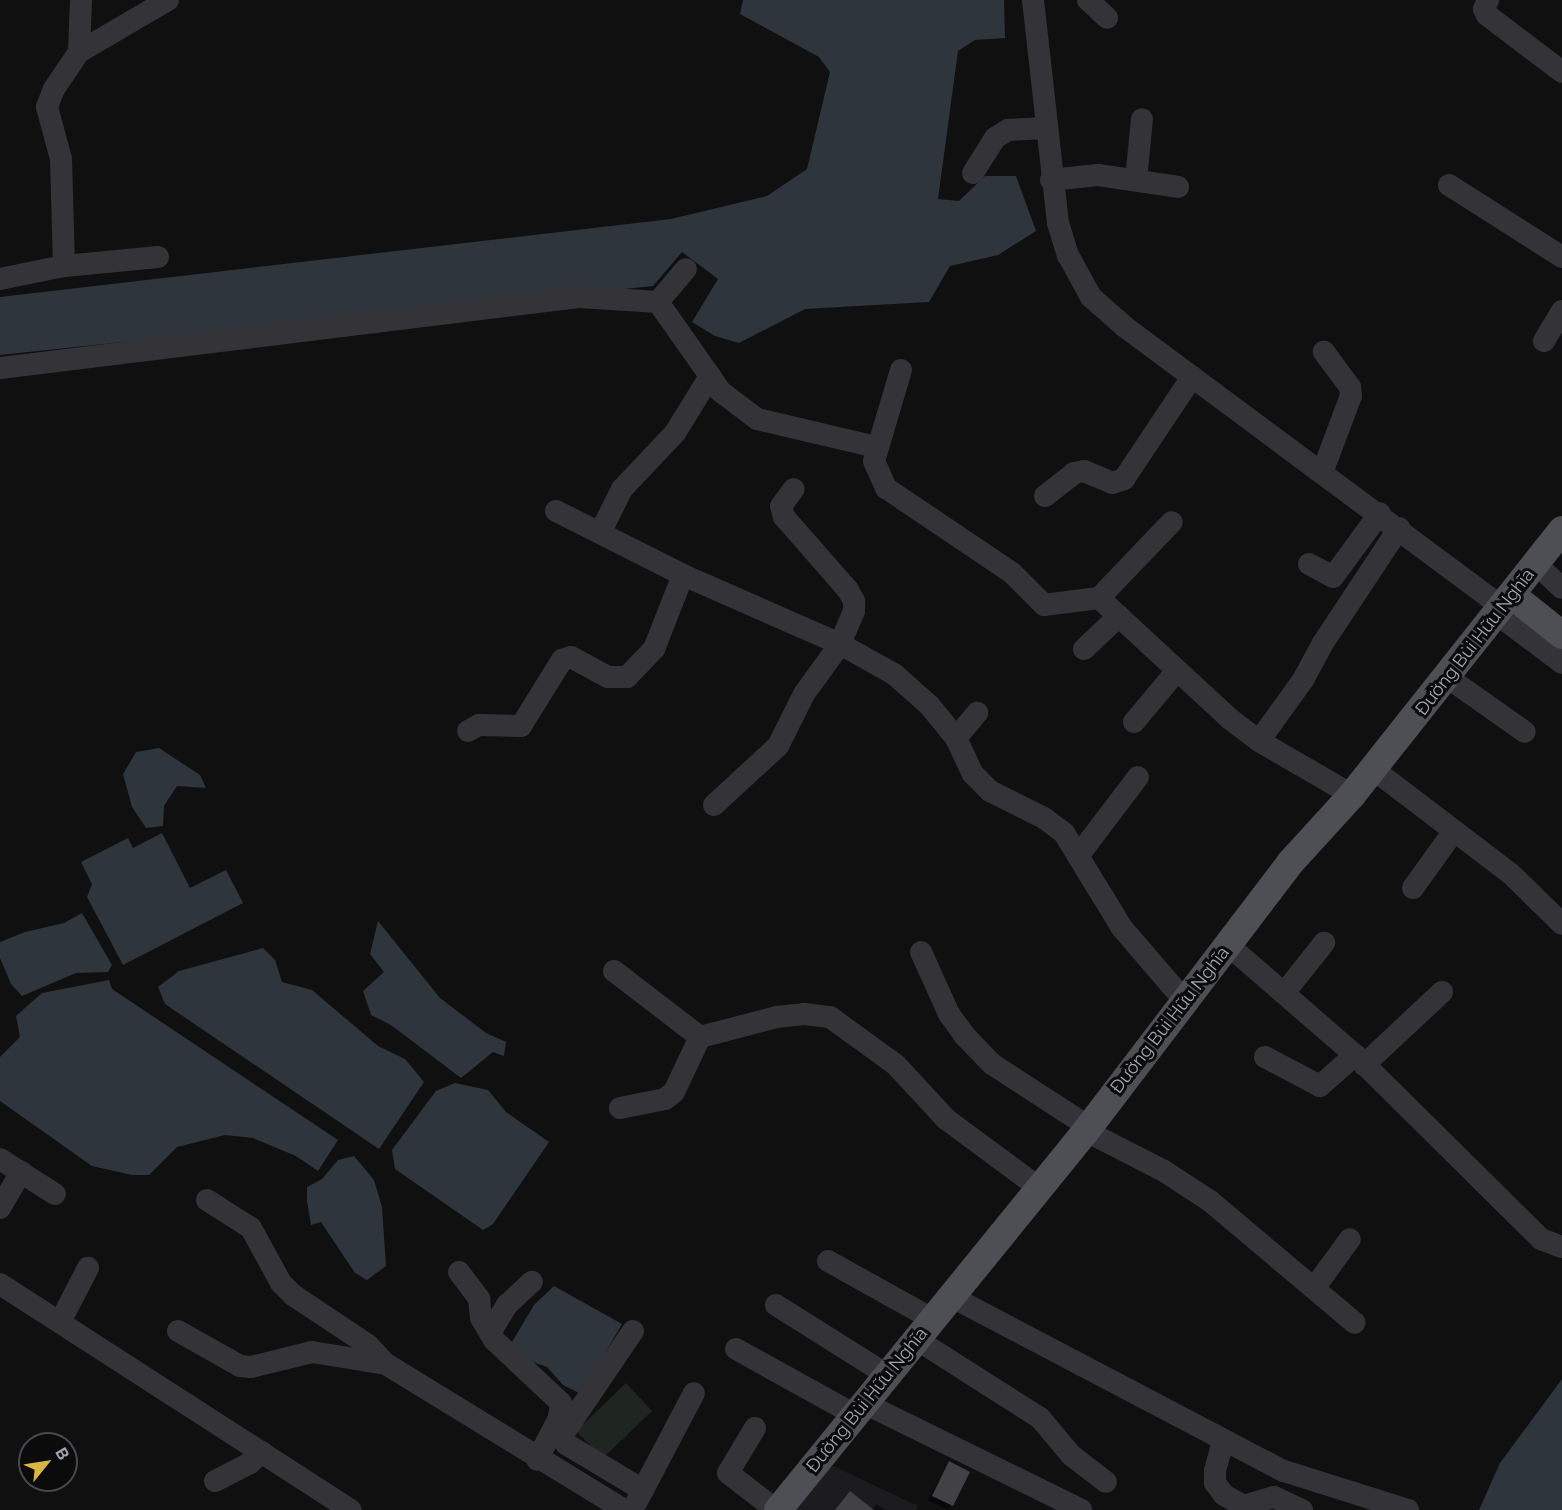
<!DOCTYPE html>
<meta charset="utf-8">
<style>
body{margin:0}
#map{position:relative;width:1562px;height:1510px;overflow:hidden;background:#101011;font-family:Raleway,sans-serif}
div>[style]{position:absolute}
.built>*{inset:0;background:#1c1c1e}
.green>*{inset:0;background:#1f2520}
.water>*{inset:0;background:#2f353c}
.shadow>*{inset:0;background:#0007}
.building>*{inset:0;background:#424246}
.minor>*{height:22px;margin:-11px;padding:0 11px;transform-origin:11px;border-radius:11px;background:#343438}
.major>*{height:28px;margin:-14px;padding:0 14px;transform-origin:14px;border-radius:14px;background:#4e4f54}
span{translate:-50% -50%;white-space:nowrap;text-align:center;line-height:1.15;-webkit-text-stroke:6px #0b0b0c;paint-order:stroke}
.street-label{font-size:18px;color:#a3a6b0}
.north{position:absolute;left:18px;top:1432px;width:60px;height:60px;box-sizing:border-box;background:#0b0b0c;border:2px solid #48494e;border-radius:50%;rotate:60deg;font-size:16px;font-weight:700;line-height:24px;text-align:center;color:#a3a6b0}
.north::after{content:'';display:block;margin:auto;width:21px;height:27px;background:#d8b641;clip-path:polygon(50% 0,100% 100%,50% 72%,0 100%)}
</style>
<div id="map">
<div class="built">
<div style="clip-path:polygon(827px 1463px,918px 1506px,916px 1510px,789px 1510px)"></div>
</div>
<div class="green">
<div style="clip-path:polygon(626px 1383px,652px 1411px,603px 1458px,576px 1431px)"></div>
</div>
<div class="water">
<div style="clip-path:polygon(743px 0,1004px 0,1005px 38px,975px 40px,958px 51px,938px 199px,959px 201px,985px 176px,1016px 176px,1036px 231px,998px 255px,950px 266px,929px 302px,805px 309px,739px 343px,715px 336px,692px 322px,718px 279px,682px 252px,653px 286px,0 355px,0 297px,671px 219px,767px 196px,807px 169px,830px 72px,819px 57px,740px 14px)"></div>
<div style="clip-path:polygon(159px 748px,200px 775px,206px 788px,177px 786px,164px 806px,163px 826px,146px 828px,132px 807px,123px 774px,136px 752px)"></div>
<div style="clip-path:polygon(162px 833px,190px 888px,226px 870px,243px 903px,123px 965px,87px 897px,92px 884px,81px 862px,128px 838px,133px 848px)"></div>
<div style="clip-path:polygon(82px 913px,112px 965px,108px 972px,76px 973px,22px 996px,11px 984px,0 958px,0 942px,25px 932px,64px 923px)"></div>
<div style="clip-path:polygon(378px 921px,440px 998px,486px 1033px,506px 1042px,504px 1056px,493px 1052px,461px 1078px,391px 1025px,371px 1015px,363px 991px,384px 972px,370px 954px)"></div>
<div style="clip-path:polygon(263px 948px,275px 960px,282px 982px,312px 990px,378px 1046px,405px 1059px,424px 1082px,379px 1149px,165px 1004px,158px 987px,179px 971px)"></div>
<div style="clip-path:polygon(109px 980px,112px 989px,338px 1140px,318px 1171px,296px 1156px,253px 1138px,225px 1135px,177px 1147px,149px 1175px,132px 1175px,92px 1166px,0 1101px,0 1057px,20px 1037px,16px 1016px,42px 993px)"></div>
<div style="clip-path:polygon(455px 1083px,488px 1090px,506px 1112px,549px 1142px,493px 1224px,483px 1230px,395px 1169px,392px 1150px,436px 1091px)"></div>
<div style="clip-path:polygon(354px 1156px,374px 1180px,382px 1207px,386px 1266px,367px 1280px,355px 1273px,321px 1222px,311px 1225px,307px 1201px,307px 1187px,322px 1179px,338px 1160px)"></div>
<div style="clip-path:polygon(554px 1286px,622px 1324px,581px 1394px,563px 1385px,547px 1367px,515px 1355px,512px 1342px,534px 1305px)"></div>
<div style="clip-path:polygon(1562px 1379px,1562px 1510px,1479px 1510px,1500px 1463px)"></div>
</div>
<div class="shadow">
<div style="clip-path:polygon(949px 1463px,968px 1473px,948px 1510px,928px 1500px)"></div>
<div style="clip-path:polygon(877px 1504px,885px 1510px,835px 1510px,871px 1510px)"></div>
</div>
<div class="building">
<div style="clip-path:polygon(949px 1461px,970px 1472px,953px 1506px,932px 1496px)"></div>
<div style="clip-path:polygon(850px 1491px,874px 1510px,835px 1510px)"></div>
</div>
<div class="minor">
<div style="left:1033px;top:0;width:224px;rotate:83.6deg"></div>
<div style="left:1058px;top:223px;width:34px;rotate:73deg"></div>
<div style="left:1068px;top:255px;width:48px;rotate:61.3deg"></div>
<div style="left:1091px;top:297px;width:45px;rotate:41.4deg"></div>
<div style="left:1125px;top:327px;width:470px;rotate:36.6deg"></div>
<div style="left:1088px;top:0;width:26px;rotate:43deg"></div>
<div style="left:1488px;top:0;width:10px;rotate:114deg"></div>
<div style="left:1484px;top:9px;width:7px;rotate:63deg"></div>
<div style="left:1487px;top:15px;width:94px;rotate:37.2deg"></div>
<div style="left:79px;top:52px;width:52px;rotate:-87.8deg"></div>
<div style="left:973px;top:173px;width:41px;rotate:-57.8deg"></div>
<div style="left:995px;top:138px;width:15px;rotate:-32deg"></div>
<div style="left:1008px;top:130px;width:38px;rotate:-3deg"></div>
<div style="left:1051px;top:180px;width:47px;rotate:-6.1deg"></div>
<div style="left:1098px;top:175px;width:81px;rotate:8.5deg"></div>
<div style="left:1136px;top:180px;width:61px;rotate:-84.4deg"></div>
<div style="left:1449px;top:185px;width:134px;rotate:32.5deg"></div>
<div style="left:158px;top:257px;width:94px;rotate:174.5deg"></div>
<div style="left:64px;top:266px;width:107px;rotate:-91.6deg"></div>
<div style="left:61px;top:159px;width:54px;rotate:-105.1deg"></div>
<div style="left:47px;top:107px;width:19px;rotate:-69deg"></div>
<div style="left:54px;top:89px;width:45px;rotate:-56deg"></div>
<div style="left:79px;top:52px;width:103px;rotate:-30.3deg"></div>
<div style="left:0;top:279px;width:65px;rotate:-11.5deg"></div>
<div style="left:1544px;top:341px;width:35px;rotate:-59deg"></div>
<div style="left:0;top:368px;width:583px;rotate:-6.99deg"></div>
<div style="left:579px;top:297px;width:79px;rotate:3.6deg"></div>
<div style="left:658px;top:302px;width:43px;rotate:-49.7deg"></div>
<div style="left:901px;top:370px;width:95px;rotate:106.5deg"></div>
<div style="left:874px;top:461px;width:30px;rotate:66deg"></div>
<div style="left:886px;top:488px;width:152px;rotate:34deg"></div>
<div style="left:1012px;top:573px;width:45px;rotate:45deg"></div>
<div style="left:1044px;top:605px;width:55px;rotate:-7.3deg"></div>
<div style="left:1099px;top:598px;width:178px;rotate:42.7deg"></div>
<div style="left:1230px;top:719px;width:36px;rotate:37deg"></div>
<div style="left:1259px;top:741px;width:108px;rotate:30.1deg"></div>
<div style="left:710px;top:376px;width:18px;rotate:56deg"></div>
<div style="left:720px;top:391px;width:46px;rotate:37.1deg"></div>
<div style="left:757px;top:419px;width:122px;rotate:13.2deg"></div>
<div style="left:1322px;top:473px;width:82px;rotate:-69.4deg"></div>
<div style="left:1351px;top:396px;width:9px;rotate:-96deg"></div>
<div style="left:1350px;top:387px;width:44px;rotate:-126.6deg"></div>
<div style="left:1045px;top:496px;width:37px;rotate:-38deg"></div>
<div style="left:1074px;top:473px;width:10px;rotate:-11deg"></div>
<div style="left:1084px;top:471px;width:30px;rotate:23deg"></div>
<div style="left:1112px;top:483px;width:13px;rotate:-18deg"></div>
<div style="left:1124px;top:479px;width:123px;rotate:-56.3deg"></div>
<div style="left:556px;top:511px;width:142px;rotate:26.7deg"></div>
<div style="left:683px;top:575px;width:171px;rotate:23.7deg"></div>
<div style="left:840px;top:644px;width:62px;rotate:29.1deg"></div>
<div style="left:894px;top:674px;width:47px;rotate:41.5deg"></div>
<div style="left:929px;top:705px;width:43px;rotate:50.7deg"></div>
<div style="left:956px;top:738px;width:40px;rotate:65deg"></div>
<div style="left:973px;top:774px;width:24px;rotate:45deg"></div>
<div style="left:990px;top:791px;width:60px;rotate:26.6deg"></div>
<div style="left:1044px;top:818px;width:25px;rotate:37deg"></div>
<div style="left:1064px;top:833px;width:111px;rotate:58.6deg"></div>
<div style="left:1122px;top:928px;width:94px;rotate:49.3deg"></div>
<div style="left:600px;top:533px;width:49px;rotate:-63.4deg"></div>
<div style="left:622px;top:489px;width:77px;rotate:-46.6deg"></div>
<div style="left:675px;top:433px;width:67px;rotate:-58.4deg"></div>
<div style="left:710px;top:376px;width:90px;rotate:-125.1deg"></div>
<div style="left:1309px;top:564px;width:27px;rotate:28deg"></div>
<div style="left:1333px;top:577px;width:79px;rotate:-53.7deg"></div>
<div style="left:1536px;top:564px;width:35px;rotate:43deg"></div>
<div style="left:1099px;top:598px;width:105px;rotate:-46.2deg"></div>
<div style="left:1497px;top:614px;width:81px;rotate:37deg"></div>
<div style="left:1084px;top:649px;width:48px;rotate:-43.3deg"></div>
<div style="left:1447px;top:677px;width:95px;rotate:35.2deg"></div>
<div style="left:1134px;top:722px;width:65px;rotate:-50deg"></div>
<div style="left:468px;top:731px;width:13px;rotate:-29deg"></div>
<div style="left:479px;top:725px;width:42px;rotate:1.4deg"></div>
<div style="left:521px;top:726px;width:78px;rotate:-58.2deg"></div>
<div style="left:562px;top:660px;width:9px;rotate:-18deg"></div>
<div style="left:571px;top:657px;width:42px;rotate:28.4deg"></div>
<div style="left:608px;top:677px;width:19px"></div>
<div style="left:627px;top:677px;width:39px;rotate:-46deg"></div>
<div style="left:654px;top:649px;width:79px;rotate:-68.6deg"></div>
<div style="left:956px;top:738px;width:33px;rotate:-50deg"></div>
<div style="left:1259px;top:741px;width:75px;rotate:-54.2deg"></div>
<div style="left:1303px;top:680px;width:42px;rotate:-61.6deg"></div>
<div style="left:1323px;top:643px;width:138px;rotate:-56.5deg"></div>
<div style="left:1373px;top:769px;width:173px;rotate:37.3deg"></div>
<div style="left:1511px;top:874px;width:71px;rotate:44.4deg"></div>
<div style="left:714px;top:805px;width:87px;rotate:-42.7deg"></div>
<div style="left:778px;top:746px;width:58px;rotate:-63.4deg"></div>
<div style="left:804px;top:694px;width:62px;rotate:-54.2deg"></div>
<div style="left:840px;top:644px;width:36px;rotate:-67deg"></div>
<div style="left:854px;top:611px;width:10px;rotate:-90deg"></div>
<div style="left:854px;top:601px;width:13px;rotate:-119deg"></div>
<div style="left:848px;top:590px;width:97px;rotate:-131.2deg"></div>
<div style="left:784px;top:517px;width:11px;rotate:-105deg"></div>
<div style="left:781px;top:506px;width:21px;rotate:-53deg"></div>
<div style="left:1078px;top:856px;width:99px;rotate:-52.8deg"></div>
<div style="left:1413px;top:888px;width:70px;rotate:-54.3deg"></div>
<div style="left:1228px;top:945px;width:168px;rotate:40.9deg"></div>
<div style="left:1355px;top:1055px;width:262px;rotate:44.7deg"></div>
<div style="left:1541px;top:1239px;width:22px;rotate:21deg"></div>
<div style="left:921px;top:952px;width:68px;rotate:65.7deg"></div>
<div style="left:949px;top:1014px;width:26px;rotate:54deg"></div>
<div style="left:964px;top:1035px;width:40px;rotate:46deg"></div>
<div style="left:992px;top:1064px;width:116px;rotate:33deg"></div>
<div style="left:614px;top:971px;width:108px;rotate:37.5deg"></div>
<div style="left:700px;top:1037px;width:80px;rotate:-14.6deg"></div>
<div style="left:777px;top:1017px;width:27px;rotate:-6deg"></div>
<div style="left:804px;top:1014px;width:26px;rotate:7deg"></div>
<div style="left:830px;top:1017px;width:82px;rotate:36deg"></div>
<div style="left:896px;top:1065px;width:74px;rotate:47.2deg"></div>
<div style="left:946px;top:1119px;width:114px;rotate:36.5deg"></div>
<div style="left:1285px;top:992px;width:63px;rotate:-51.5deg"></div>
<div style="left:1265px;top:1057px;width:62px;rotate:27.8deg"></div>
<div style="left:1320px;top:1086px;width:47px;rotate:-41.5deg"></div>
<div style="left:1364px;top:1065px;width:107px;rotate:-43.1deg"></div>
<div style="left:620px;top:1108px;width:46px;rotate:-11.3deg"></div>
<div style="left:665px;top:1099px;width:11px;rotate:-38deg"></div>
<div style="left:674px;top:1092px;width:61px;rotate:-64.7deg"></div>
<div style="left:1086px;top:1131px;width:88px;rotate:27.1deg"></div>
<div style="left:1164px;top:1171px;width:55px;rotate:33.1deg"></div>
<div style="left:1210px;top:1201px;width:189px;rotate:40.1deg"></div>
<div style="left:0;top:1159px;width:65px;rotate:32.5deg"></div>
<div style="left:207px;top:1200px;width:52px;rotate:32.5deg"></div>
<div style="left:251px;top:1228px;width:63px;rotate:61.4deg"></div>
<div style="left:281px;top:1283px;width:17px;rotate:45deg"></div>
<div style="left:293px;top:1295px;width:90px;rotate:33.7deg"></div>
<div style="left:368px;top:1345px;width:26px;rotate:47deg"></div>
<div style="left:386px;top:1364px;width:279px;rotate:31.5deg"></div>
<div style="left:0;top:1208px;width:42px;rotate:-59.7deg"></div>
<div style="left:828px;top:1261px;width:119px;rotate:29.1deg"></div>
<div style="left:459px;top:1272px;width:34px;rotate:53deg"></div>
<div style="left:479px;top:1299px;width:19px;rotate:84deg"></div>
<div style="left:481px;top:1318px;width:26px;rotate:59deg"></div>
<div style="left:494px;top:1340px;width:92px;rotate:43.2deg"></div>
<div style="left:561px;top:1403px;width:15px;rotate:98deg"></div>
<div style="left:559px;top:1418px;width:47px;rotate:117.6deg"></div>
<div style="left:0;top:1284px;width:417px;rotate:32.8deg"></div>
<div style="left:1315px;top:1287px;width:59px;rotate:-53.9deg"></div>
<div style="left:950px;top:1296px;width:377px;rotate:27.7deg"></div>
<div style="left:1284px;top:1471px;width:130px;rotate:17.5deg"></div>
<div style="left:776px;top:1305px;width:131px;rotate:32.2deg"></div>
<div style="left:60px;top:1322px;width:61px;rotate:-62.6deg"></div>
<div style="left:178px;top:1331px;width:71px;rotate:29.4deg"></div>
<div style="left:240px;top:1366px;width:11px;rotate:5deg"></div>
<div style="left:251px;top:1367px;width:63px;rotate:-13.8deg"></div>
<div style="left:312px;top:1352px;width:75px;rotate:9.2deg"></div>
<div style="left:633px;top:1331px;width:127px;rotate:124.1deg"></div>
<div style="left:562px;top:1436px;width:9px;rotate:63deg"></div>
<div style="left:566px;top:1444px;width:90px;rotate:30.9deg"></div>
<div style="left:490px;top:1333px;width:33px;rotate:-59deg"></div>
<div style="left:507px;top:1305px;width:34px;rotate:-43deg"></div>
<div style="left:916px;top:1339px;width:147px;rotate:32.5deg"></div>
<div style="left:1040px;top:1418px;width:48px;rotate:50deg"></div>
<div style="left:1071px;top:1455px;width:44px;rotate:37.6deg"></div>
<div style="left:736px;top:1349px;width:136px;rotate:29deg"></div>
<div style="left:864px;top:1403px;width:242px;rotate:26.2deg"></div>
<div style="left:755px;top:1428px;width:52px;rotate:121deg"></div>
<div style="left:728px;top:1473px;width:61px;rotate:37.6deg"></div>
<div style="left:1223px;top:1441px;width:31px;rotate:105deg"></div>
<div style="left:1215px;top:1471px;width:12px;rotate:90deg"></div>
<div style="left:1215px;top:1483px;width:15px;rotate:53deg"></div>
<div style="left:1224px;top:1495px;width:23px;rotate:29deg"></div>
<div style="left:1244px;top:1506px;width:31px;rotate:-17deg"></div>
<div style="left:1274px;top:1497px;width:31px;rotate:25deg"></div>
<div style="left:215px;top:1481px;width:39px;rotate:-27deg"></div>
<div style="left:250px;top:1463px;width:16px;rotate:-43deg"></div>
<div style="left:636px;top:1503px;width:124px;rotate:-62.2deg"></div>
</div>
<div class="major">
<div style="left:1512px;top:595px;width:64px;rotate:38.7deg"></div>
<div style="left:778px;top:1510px;width:488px;rotate:-50.9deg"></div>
<div style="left:1086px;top:1131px;width:337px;rotate:-52.7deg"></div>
<div style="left:1290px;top:863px;width:92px;rotate:-47.6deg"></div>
<div style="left:1352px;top:795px;width:338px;rotate:-51.6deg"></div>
</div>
<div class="street-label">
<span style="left:1475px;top:642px;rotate:-52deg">Đường Bùi Hữu Nghĩa</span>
<span style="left:1170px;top:1020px;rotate:-52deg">Đường Bùi Hữu Nghĩa</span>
<span style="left:867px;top:1400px;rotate:-51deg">Đường Bùi Hữu Nghĩa</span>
</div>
<div class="north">B</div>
</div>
